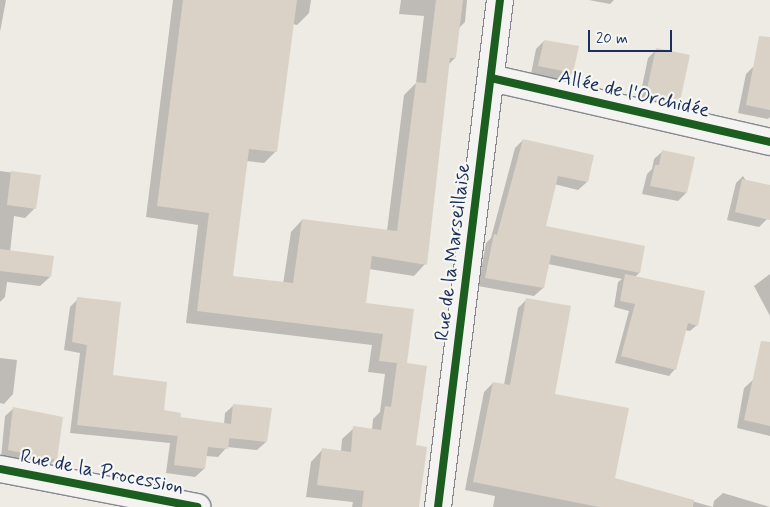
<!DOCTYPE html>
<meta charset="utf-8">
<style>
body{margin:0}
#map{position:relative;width:770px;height:507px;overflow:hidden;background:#eeeae4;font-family:Mynerve,sans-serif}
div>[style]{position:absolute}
.shadow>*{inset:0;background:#0003}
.building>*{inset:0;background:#dbd2c7}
.roads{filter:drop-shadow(1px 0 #86888e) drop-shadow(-1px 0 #86888e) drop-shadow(0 1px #86888e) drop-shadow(0 -1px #86888e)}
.street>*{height:26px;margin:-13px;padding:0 13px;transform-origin:13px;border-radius:13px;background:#f4f3f1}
.cycleway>*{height:8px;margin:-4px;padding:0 4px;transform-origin:4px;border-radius:4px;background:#1b5e20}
span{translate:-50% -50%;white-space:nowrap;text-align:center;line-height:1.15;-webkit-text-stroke:4.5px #f6f6f2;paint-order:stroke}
.street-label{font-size:20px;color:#1b2f5e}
.scale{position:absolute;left:588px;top:30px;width:84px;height:22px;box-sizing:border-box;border:2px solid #1b2f5e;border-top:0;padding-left:6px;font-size:15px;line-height:18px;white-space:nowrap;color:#1b2f5e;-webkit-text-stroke:4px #f6f6f2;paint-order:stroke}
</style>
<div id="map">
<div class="shadow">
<div style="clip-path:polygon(0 0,6px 0,0 32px)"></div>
<div style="clip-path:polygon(173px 0,311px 0,309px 13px,297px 25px,293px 24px,276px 151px,264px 163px,246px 161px,231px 278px,283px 284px,291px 232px,302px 220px,387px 231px,404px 95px,416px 83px,424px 16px,399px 14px,401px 0,467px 0,465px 22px,458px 29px,455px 58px,448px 65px,425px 264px,414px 276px,369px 269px,365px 304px,405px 364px,415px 446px,418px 507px,352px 507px,353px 502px,306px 497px,311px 462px,322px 450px,341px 452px,342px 439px,354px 428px,372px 430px,373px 419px,380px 412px,385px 374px,368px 372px,372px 345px,186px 323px,198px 225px,146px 217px)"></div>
<div style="clip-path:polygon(589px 0,614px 0,610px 4px)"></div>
<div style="clip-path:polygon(544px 41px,577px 47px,572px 73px,564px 81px,531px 74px,536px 49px)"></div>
<div style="clip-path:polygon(656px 50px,678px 105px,670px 114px,638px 106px,648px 58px)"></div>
<div style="clip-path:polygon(754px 66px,770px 70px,770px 117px,768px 119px,738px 113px,746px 74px)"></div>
<div style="clip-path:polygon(523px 140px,587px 182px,578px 190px,554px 184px,545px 227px,644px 247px,639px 273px,634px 278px,697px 325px,690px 331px,685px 330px,675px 369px,669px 376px,615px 363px,629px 311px,614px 307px,618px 282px,622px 279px,548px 264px,543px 288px,534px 296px,478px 286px,486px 243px,491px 238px,515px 148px)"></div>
<div style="clip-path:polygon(663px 151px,693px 158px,686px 193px,678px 201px,642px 194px,647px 174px,652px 169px,654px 159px)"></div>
<div style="clip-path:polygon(0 171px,39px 176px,35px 208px,25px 218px,14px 216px,10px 252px,50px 277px,40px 286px,7px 282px,5px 297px,0 302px)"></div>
<div style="clip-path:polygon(743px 176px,746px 181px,770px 187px,770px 219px,767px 219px,759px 227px,727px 220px,736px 183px)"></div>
<div style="clip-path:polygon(770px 274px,770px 316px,754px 286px)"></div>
<div style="clip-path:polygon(78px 299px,111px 376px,178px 421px,224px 424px,225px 413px,234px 405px,266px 442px,257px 450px,227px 447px,218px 457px,206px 456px,204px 469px,195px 477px,166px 473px,170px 443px,70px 433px,80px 353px,64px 350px,70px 307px)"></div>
<div style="clip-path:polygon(526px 300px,554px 395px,613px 479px,713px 507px,714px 501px,723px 493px,770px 507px,493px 507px,495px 496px,465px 490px,484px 392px,493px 383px,504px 385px,518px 308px)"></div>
<div style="clip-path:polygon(0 358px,17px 360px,13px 394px,4px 404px,0 403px)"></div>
<div style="clip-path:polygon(753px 380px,770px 384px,770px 436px,737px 428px,744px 388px)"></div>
<div style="clip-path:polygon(14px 408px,56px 459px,48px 467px,1px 458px,5px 416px)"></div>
</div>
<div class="building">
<div style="clip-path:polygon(183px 0,297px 0,277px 152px,249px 149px,233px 276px,293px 283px,302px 219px,397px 231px,416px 82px,426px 83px,436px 0,463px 0,456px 58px,450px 58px,427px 265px,372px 256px,366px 303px,414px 309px,407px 363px,427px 366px,416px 445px,427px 447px,419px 507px,362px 507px,364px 491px,317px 485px,322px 448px,351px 452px,353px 426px,381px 430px,385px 406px,391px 407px,397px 363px,379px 361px,383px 334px,197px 311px,209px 213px,157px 206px)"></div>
<div style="clip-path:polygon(759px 36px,770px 37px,770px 110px,746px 105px)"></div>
<div style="clip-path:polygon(544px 40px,579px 46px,573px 73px,538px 66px)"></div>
<div style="clip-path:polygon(656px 48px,690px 55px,679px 106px,645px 98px)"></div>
<div style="clip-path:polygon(523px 139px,594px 155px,588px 182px,558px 176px,546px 226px,645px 246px,640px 273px,551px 255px,544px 288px,485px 278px,494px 234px,497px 235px)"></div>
<div style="clip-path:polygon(662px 150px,695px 157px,687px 193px,650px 186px,655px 165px,659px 165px)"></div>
<div style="clip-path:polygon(11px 171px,41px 175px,36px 209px,7px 205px)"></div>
<div style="clip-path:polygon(742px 179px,770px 185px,770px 220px,735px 212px)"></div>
<div style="clip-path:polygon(0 249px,54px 256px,51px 277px,0 271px)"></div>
<div style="clip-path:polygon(625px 274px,705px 291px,698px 326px,688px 323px,676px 370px,621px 356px,635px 304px,620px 301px)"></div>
<div style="clip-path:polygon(77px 297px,121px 302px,113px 375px,167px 382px,164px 410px,181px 413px,178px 436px,77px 425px,87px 345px,72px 342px)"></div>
<div style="clip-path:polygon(526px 298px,571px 306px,555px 394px,629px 408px,615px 478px,694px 500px,693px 507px,599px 507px,473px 482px,493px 382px,510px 385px)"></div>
<div style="clip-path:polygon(761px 341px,770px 342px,770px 426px,744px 420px)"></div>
<div style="clip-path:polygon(233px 404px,272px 408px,267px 442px,229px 438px,230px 432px,228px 449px,208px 447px,205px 469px,174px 465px,180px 417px,231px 424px)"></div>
<div style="clip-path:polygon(13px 407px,63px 417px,57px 460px,8px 450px)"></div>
</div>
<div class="roads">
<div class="street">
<div style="left:491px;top:78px;width:286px;rotate:12.9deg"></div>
<div style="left:0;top:469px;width:201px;rotate:10.9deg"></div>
<div style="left:438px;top:507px;width:511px;rotate:-83.03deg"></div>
</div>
</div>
<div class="cycleway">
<div style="left:491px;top:78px;width:286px;rotate:12.9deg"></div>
<div style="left:0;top:469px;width:201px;rotate:10.9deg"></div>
<div style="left:438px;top:507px;width:511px;rotate:-83.03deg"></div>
</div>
<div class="street-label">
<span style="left:634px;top:94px;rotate:13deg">Allée de l'Orchidée</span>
<span style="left:453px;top:252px;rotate:-83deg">Rue de la Marseillaise</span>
<span style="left:102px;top:472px;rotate:11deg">Rue de la Procession</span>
</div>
<div class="scale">20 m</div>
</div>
